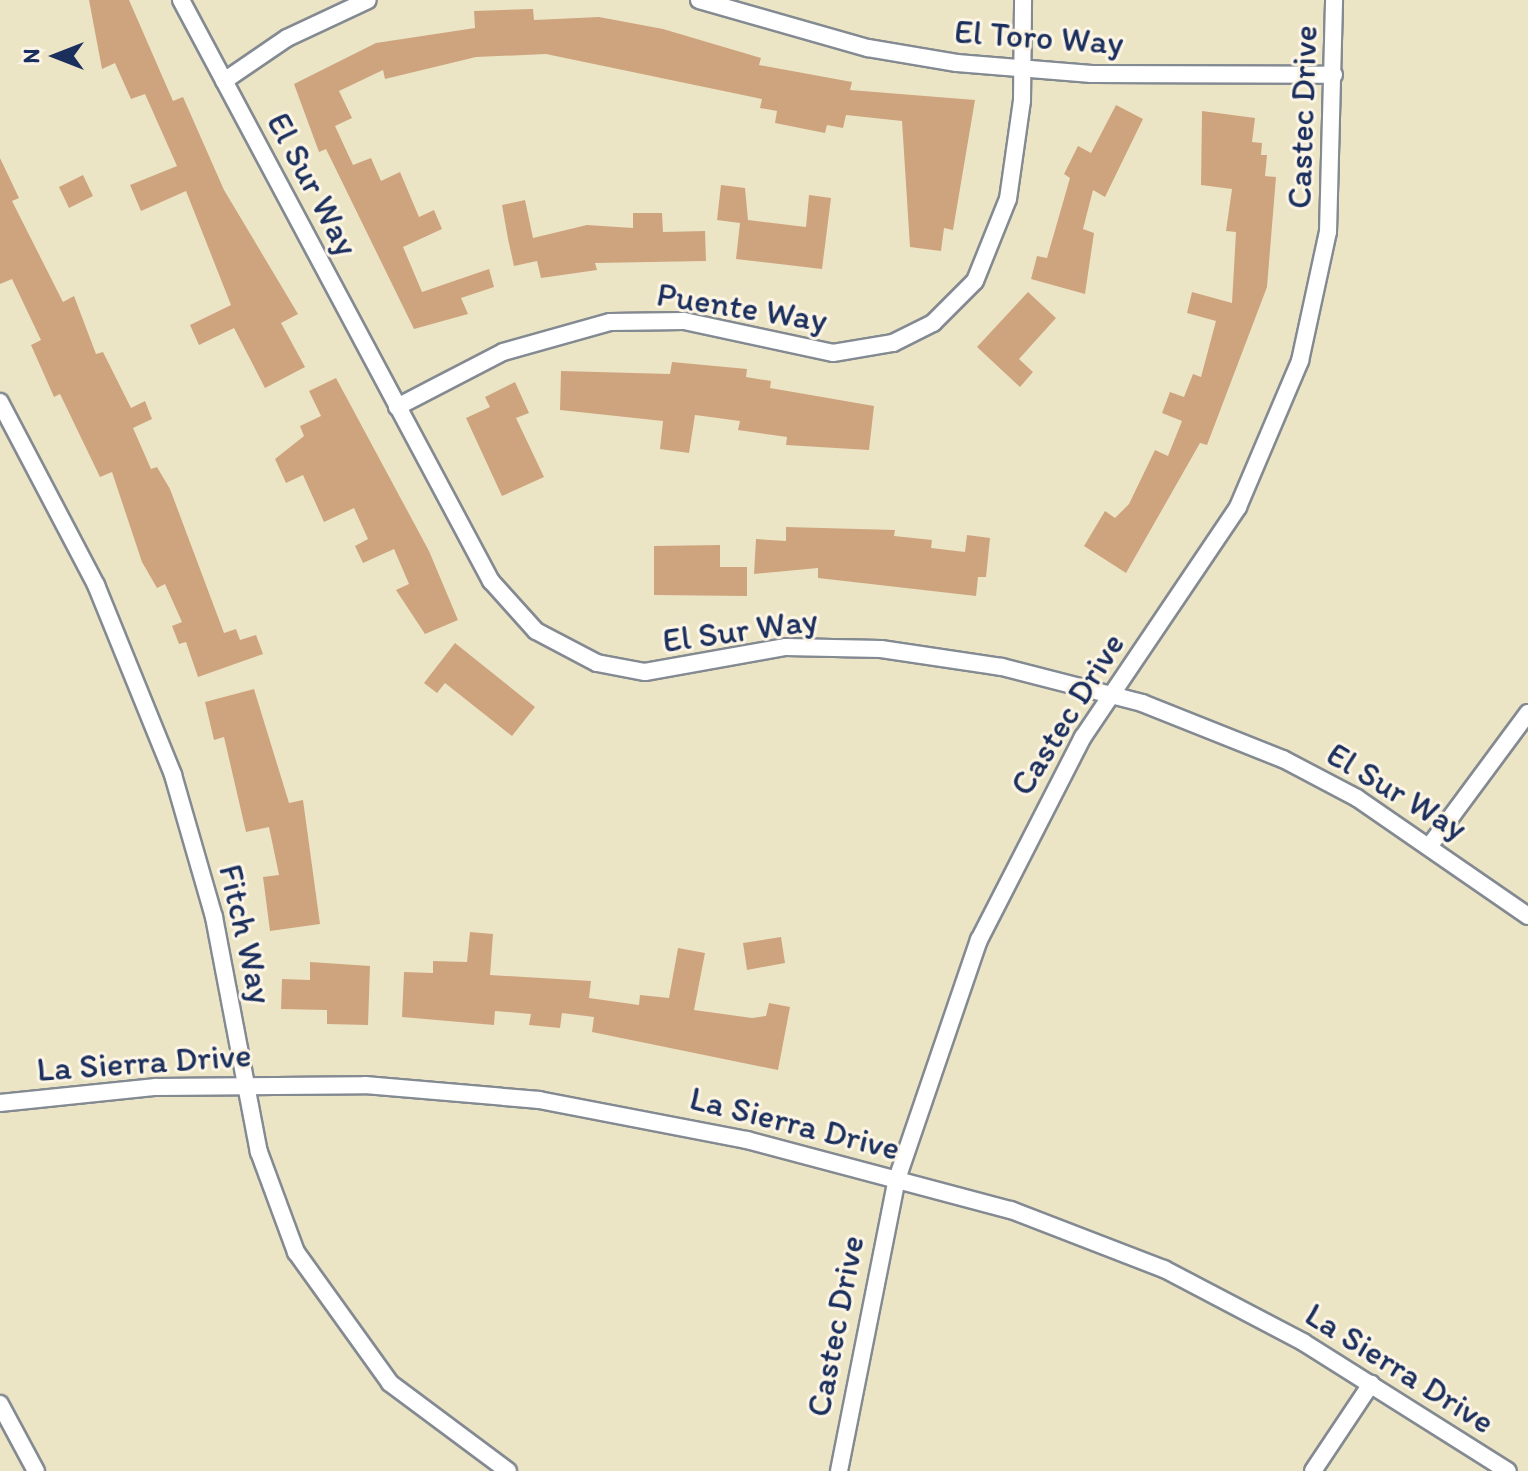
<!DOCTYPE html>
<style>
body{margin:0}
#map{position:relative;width:1528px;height:1471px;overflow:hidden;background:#ece5c5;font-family:Itim,sans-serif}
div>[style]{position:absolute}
.building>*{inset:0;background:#cea47f}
.roads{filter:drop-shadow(2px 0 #848a92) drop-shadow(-2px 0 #848a92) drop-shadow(0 2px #848a92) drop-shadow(0 -2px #848a92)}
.street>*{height:16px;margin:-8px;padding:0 8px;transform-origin:8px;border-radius:8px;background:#fff}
span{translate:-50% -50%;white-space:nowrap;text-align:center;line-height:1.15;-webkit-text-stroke:6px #fcf5e5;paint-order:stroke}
.street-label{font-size:34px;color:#1b2f5e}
.north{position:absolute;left:16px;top:16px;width:80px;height:80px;-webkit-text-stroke:6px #fcf5e5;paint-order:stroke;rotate:270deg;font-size:22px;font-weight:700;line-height:32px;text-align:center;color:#1b2f5e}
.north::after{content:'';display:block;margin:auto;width:28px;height:36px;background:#1b2f5e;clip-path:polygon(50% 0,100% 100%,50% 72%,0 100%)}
</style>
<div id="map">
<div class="building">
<div style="clip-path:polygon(89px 0,129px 0,173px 101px,183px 97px,224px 190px,298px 314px,281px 323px,305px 367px,265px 388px,234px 328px,199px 345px,190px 325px,231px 305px,186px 191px,141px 211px,130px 185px,177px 166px,145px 94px,131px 99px,115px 63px,102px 69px)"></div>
<div style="clip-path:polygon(533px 9px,534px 20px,599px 17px,663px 29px,761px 58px,759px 65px,852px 82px,850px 90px,975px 100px,953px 230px,944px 228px,941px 251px,910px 247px,902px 121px,846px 115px,843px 128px,827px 125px,825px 133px,775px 123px,777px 111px,760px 108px,762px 99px,546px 54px,476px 57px,385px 79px,383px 70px,339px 91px,352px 118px,335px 126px,353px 165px,371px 158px,381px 181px,400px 172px,419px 217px,434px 210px,442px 229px,403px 247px,422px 292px,489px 269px,494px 287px,461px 298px,468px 314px,414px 329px,326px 149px,319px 152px,294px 84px,376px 43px,475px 28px,474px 11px)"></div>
<div style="clip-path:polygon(1116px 105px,1143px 119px,1105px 197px,1093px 190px,1083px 229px,1094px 233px,1085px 294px,1031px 279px,1037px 256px,1047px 258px,1070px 178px,1064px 174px,1078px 146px,1091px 153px)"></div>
<div style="clip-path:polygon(1202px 111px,1255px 118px,1252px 142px,1262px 143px,1261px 155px,1267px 155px,1265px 176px,1276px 177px,1267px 287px,1207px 445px,1200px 443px,1126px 573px,1084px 546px,1105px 511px,1115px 518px,1129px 504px,1155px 450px,1168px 456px,1182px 421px,1162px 413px,1170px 392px,1184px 397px,1193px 374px,1201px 377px,1216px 321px,1187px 313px,1192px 292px,1232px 303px,1236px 232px,1226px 231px,1232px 189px,1201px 185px)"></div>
<div style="clip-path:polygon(0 158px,19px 198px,12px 201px,63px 302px,74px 296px,96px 354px,103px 352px,131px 408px,145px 401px,152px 419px,133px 428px,151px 469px,157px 467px,170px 489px,224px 633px,236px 629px,240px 640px,256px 635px,263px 654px,198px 677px,186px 642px,179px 644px,172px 626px,182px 622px,165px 584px,157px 588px,142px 562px,112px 472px,100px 477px,60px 394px,54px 397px,31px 345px,41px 340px,12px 279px,0 284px)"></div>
<div style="clip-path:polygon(83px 175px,93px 196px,69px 208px,59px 187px)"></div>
<div style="clip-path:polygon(721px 185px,745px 188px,748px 220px,806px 227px,809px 195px,831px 198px,822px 269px,736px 259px,740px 223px,717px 220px)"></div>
<div style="clip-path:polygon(525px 200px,533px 238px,587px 225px,633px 228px,633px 213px,662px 213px,663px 232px,705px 231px,706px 261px,595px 263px,597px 270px,541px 278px,537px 261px,514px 266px,508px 239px,502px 205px)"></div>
<div style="clip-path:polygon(1028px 292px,1056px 318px,1019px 359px,1033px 372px,1020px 387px,977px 347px)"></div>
<div style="clip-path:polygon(672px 362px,747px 369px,746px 377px,771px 381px,770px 388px,874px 406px,869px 450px,786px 445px,787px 437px,738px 430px,740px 421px,695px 415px,689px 453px,660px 449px,663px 421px,560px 410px,561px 371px,670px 374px)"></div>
<div style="clip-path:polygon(336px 378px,429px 551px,458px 620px,425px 634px,396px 590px,409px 584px,394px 549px,363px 563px,355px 546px,368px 539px,354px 508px,324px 522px,303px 475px,286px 483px,275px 459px,304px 436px,300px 426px,321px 416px,309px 391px)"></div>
<div style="clip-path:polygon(515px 382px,529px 413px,516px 418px,544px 477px,502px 496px,466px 418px,490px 407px,485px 397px)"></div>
<div style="clip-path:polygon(786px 527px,895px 530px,894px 536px,932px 540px,931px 548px,965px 552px,967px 535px,990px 538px,986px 577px,978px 577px,976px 596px,818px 578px,818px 568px,754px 574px,756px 539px,786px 541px)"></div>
<div style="clip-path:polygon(720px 545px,720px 567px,747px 567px,747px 596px,654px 595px,654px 546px)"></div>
<div style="clip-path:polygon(455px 643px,535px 707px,512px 736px,445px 683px,437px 693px,424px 683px)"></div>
<div style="clip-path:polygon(254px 689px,289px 803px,303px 800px,320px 924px,270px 931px,263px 877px,279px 875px,269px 827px,246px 832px,224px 737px,214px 740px,205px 702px)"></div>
<div style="clip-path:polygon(470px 932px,493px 934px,490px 975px,591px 981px,589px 998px,639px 1005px,640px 995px,669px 998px,678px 948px,705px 953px,694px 1010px,752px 1018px,766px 1016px,769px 1003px,790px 1007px,778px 1070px,592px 1032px,594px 1017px,562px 1013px,560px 1028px,529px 1025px,531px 1014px,495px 1011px,494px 1025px,402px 1017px,404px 972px,433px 973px,433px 961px,467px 962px)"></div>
<div style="clip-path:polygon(781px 937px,785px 963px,747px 970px,743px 943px)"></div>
<div style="clip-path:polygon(310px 962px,370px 966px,368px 1025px,327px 1024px,327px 1010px,281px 1009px,282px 979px,310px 980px)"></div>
</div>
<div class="roads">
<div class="street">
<div style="left:181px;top:0;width:659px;rotate:61.92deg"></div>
<div style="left:491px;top:581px;width:67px;rotate:48deg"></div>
<div style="left:536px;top:631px;width:69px;rotate:27.7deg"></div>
<div style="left:597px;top:663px;width:49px;rotate:10.6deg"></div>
<div style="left:645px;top:672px;width:143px;rotate:-10.1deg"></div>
<div style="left:786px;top:647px;width:95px;rotate:1.2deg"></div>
<div style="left:881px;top:649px;width:122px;rotate:8.5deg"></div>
<div style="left:1002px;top:667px;width:145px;rotate:14.4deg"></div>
<div style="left:1142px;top:703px;width:152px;rotate:21.7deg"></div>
<div style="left:1283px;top:759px;width:84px;rotate:27.8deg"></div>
<div style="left:1357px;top:798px;width:208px;rotate:34.6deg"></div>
<div style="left:699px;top:0;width:176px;rotate:15.9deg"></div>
<div style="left:868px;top:48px;width:90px;rotate:9.6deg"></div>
<div style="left:957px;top:63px;width:135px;rotate:4.7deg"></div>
<div style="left:1092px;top:74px;width:242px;rotate:0.2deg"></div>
<div style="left:224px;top:81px;width:76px;rotate:-34.3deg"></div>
<div style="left:287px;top:38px;width:89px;rotate:-25.1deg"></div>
<div style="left:0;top:402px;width:207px;rotate:62.3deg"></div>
<div style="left:96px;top:585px;width:205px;rotate:67.9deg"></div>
<div style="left:173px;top:775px;width:148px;rotate:73.9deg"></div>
<div style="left:214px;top:917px;width:239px;rotate:79.2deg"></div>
<div style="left:259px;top:1152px;width:107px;rotate:69.7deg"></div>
<div style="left:296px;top:1252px;width:161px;rotate:54.3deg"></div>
<div style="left:390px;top:1383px;width:147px;rotate:36.7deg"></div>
<div style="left:397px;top:407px;width:119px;rotate:-27.4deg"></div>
<div style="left:503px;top:352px;width:111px;rotate:-15.7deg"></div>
<div style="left:610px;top:322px;width:74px;rotate:-0.8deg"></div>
<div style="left:684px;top:321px;width:152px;rotate:12.1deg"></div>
<div style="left:833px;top:353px;width:61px;rotate:-9.5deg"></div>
<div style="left:893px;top:343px;width:45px;rotate:-26.6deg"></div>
<div style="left:933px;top:323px;width:59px;rotate:-45deg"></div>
<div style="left:975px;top:281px;width:88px;rotate:-68.1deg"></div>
<div style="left:1008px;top:199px;width:99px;rotate:-81.9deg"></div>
<div style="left:1022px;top:101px;width:101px;rotate:-89.4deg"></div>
<div style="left:1431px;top:844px;width:163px;rotate:-53.5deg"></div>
<div style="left:0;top:1103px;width:157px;rotate:-5.9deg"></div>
<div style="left:156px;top:1087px;width:209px;rotate:-0.5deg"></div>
<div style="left:365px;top:1085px;width:175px;rotate:4.9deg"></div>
<div style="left:539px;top:1100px;width:212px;rotate:10.9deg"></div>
<div style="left:747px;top:1140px;width:273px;rotate:14.9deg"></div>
<div style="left:1011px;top:1210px;width:164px;rotate:21.1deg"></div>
<div style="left:1164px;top:1269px;width:157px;rotate:27.7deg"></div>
<div style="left:1303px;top:1342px;width:242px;rotate:32.2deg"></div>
<div style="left:0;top:1404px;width:76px;rotate:61.8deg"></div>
<div style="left:839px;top:1471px;width:298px;rotate:-78.8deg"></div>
<div style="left:897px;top:1179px;width:253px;rotate:-71.1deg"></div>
<div style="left:979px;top:940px;width:228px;rotate:-62.9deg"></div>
<div style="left:1083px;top:737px;width:277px;rotate:-56deg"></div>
<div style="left:1238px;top:507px;width:159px;rotate:-67deg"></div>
<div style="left:1300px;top:361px;width:132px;rotate:-77.8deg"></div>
<div style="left:1328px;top:232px;width:232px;rotate:-88.5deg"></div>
<div style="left:1313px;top:1471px;width:105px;rotate:-56.3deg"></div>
</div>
</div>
<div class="street-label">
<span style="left:1039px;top:37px;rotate:4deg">El Toro Way</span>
<span style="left:1302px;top:117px;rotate:-88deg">Castec Drive</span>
<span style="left:313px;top:184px;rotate:62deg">El Sur Way</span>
<span style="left:742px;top:307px;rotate:9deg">Puente Way</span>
<span style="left:740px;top:630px;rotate:-8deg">El Sur Way</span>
<span style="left:1067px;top:714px;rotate:-58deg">Castec Drive</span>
<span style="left:1397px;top:791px;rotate:31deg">El Sur Way</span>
<span style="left:246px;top:934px;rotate:77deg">Fitch Way</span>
<span style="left:144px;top:1062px;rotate:-4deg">La Sierra Drive</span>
<span style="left:795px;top:1123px;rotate:14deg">La Sierra Drive</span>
<span style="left:835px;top:1326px;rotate:-79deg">Castec Drive</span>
<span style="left:1400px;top:1368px;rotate:32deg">La Sierra Drive</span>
</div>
<div class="north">N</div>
</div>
